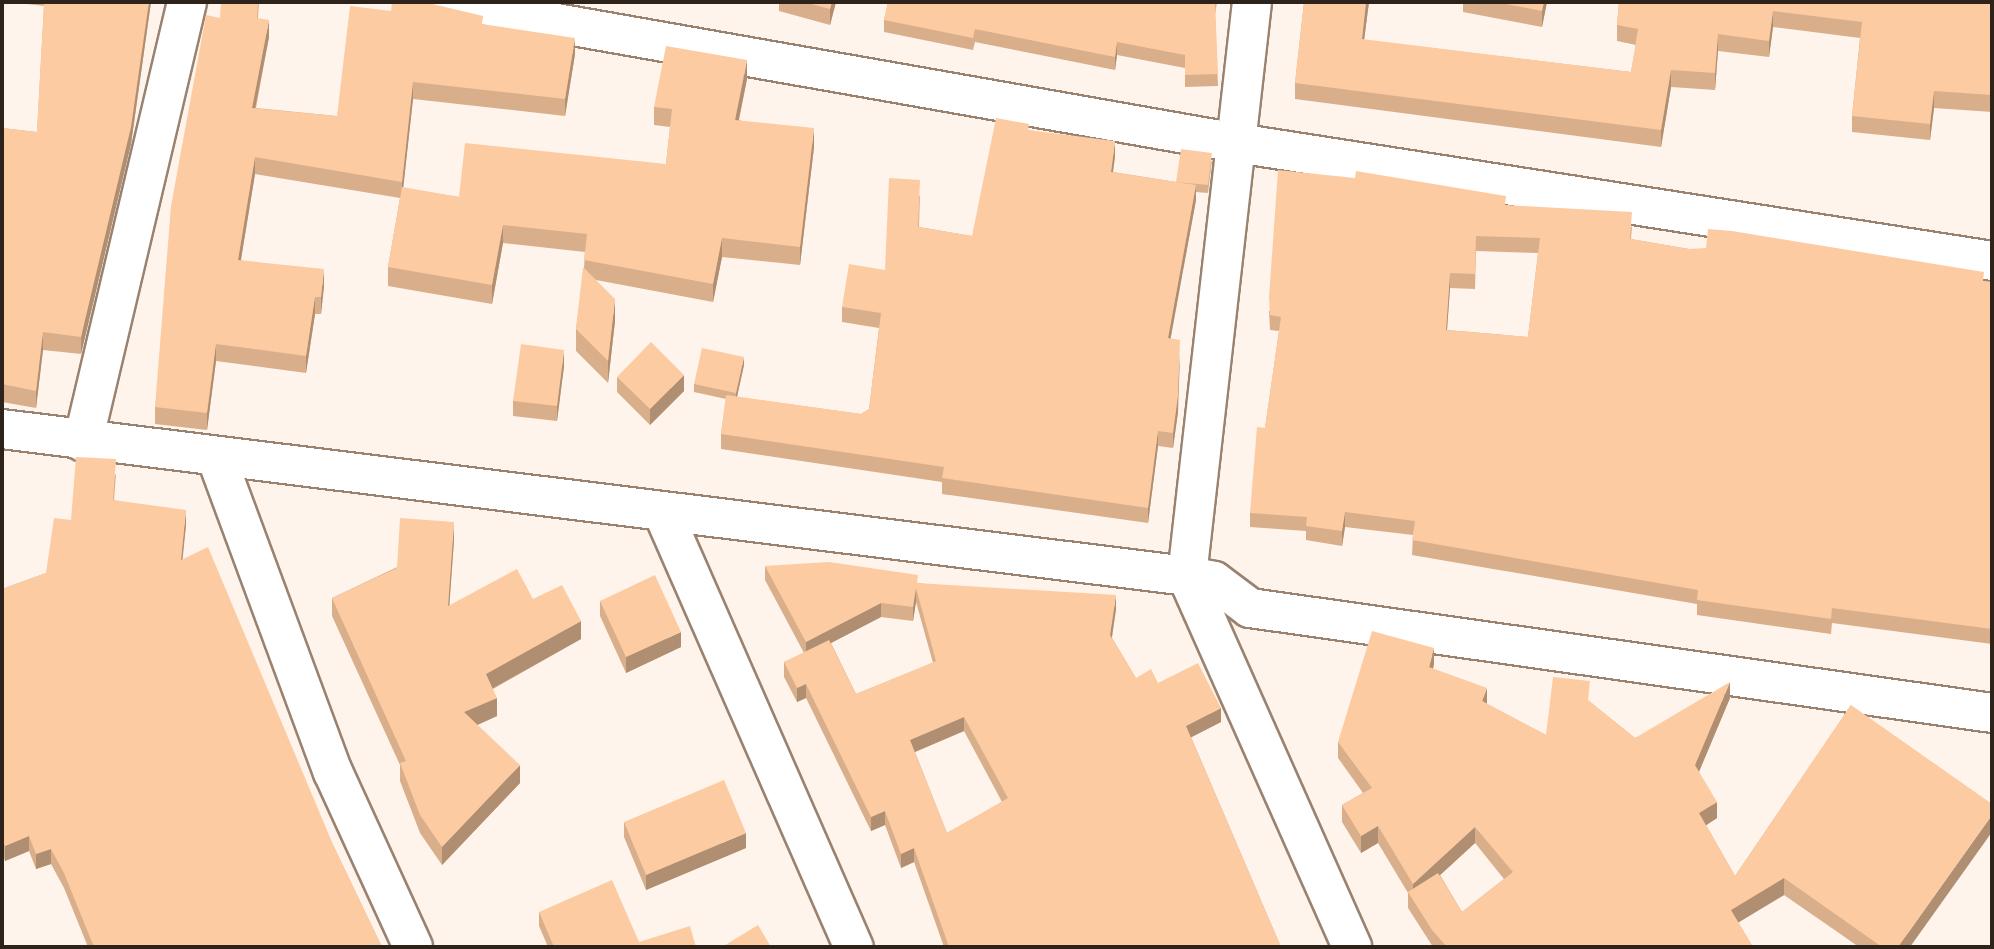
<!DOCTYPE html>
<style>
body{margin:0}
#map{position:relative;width:1994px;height:949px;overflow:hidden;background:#fff4ec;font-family:Barlow,sans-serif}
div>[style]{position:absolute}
.roads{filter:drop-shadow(2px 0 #99826f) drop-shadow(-2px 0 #99826f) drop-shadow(0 2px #99826f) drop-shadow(0 -2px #99826f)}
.street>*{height:38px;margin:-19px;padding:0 19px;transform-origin:19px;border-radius:19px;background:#fff}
.wall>*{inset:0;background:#d9af8b}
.shaded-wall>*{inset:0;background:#b08e71}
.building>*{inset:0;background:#fccba2}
span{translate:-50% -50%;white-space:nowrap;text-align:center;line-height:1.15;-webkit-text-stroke:6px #fff;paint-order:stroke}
.frame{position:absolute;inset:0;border:4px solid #2d231b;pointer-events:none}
</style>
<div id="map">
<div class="roads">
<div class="street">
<div style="left:437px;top:2px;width:812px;rotate:10deg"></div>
<div style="left:1237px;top:143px;width:764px;rotate:8.88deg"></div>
<div style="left:1252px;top:2px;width:578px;rotate:96.46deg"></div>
<div style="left:1187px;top:576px;width:27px;rotate:10deg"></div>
<div style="left:1214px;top:581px;width:45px;rotate:36.9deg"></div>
<div style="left:1250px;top:608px;width:749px;rotate:8.05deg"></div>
<div style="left:2px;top:429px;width:1194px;rotate:7.07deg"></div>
<div style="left:1187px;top:576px;width:406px;rotate:66deg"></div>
<div style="left:83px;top:442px;width:452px;rotate:-76.7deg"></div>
<div style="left:217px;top:459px;width:334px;rotate:69.7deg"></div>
<div style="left:333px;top:772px;width:192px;rotate:65.4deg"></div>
<div style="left:664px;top:515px;width:472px;rotate:66.3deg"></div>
</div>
</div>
<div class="wall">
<div style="clip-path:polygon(9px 2px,151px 2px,131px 144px,81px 354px,43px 350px,36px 408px,2px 402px,2px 128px,37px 132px,44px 6px)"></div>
<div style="clip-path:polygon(259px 2px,258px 18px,269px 37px,256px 108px,337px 116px,483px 24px,575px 54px,565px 116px,413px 99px,403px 188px,459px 197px,666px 164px,670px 127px,654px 125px,654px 107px,747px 79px,739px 120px,814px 147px,800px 265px,722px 257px,713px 302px,596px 280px,615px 321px,608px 383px,576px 351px,576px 329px,584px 268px,585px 252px,503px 243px,492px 304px,388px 286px,388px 267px,400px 198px,255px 174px,241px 260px,324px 286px,321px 314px,315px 314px,306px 373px,216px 361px,207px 430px,155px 424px,155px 407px,220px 18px)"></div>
<div style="clip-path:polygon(779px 2px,836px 2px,830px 25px,779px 11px)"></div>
<div style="clip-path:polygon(888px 2px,1217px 2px,1215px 15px,1218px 86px,1185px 87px,1185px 68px,1117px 55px,1115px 70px,975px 42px,973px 50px,884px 32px,884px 20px)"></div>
<div style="clip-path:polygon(1304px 2px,1369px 2px,1364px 40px,1631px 72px,1636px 45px,1617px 41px,1617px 25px,1619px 2px,1992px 2px,1992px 112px,1934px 108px,1930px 140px,1852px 132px,1852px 116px,1860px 38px,1773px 27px,1769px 57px,1718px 51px,1715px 90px,1671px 87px,1661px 147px,1295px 99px,1295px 83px)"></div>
<div style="clip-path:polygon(1463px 2px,1547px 2px,1542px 27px,1463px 12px)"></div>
<div style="clip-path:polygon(1029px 130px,1115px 156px,1113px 172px,1176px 182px,1212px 161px,1208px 193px,1196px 192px,1196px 200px,1170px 338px,1178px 412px,1173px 448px,1158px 446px,1148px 523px,942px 494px,942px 482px,721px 449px,721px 434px,726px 399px,694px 392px,694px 384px,744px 365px,737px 397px,861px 414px,869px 409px,879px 328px,842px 322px,842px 307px,885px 270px,920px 195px,919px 227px,972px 236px)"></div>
<div style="clip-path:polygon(evenodd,1505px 205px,1632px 227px,1631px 239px,1689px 249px,1992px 282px,1992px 644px,1832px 623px,1831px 634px,1697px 615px,1697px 604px,1412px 555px,1413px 535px,1345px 527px,1342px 546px,1306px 540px,1306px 531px,1250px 527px,1250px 513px,1265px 428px,1279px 331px,1270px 330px,1269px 311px,1505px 205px,1476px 251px,1538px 253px,1528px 337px,1447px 330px,1450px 288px,1475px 289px,1476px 251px)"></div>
<div style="clip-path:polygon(564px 366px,557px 421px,513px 416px,513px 401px)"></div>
<div style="clip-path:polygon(617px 377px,684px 391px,650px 425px,617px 392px)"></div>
<div style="clip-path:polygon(116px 474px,114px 500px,186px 525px,182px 559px,334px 847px,382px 947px,88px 947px,64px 888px,51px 864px,36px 869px,29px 851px,5px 861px,2px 853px,2px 589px,46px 573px,71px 520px)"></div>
<div style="clip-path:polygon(454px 540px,449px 606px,533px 599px,581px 639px,493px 689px,497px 716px,477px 725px,520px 783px,442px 865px,420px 833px,400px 781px,400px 765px,332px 616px,332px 598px)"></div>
<div style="clip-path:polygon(evenodd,765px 566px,918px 583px,1116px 609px,1112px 638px,1136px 678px,1158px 683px,1221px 722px,1191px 737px,1281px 947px,944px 947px,914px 862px,901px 868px,885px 825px,871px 831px,806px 698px,797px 702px,784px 677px,784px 662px,804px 653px,765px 580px,765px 566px,916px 602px,933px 663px,856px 694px,831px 643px,881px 617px,913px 621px,916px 602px,765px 566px,964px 731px,1002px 802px,947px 833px,915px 752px,964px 731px)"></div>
<div style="clip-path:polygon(600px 601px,681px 647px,626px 673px,600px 616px)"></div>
<div style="clip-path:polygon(evenodd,1434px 664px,1433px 669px,1487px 704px,1546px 735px,1589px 701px,1635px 738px,1730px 698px,1699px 772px,1717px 818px,1706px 825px,1735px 876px,1851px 705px,1910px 947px,1859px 947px,1784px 895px,1738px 922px,1753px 947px,1433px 947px,1408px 908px,1408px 893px,1378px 843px,1361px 853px,1342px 822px,1342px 805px,1363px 793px,1338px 758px,1338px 742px,1434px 664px,1475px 843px,1504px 879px,1462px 912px,1440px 875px,1475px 843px)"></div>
<div style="clip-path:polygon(624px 822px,746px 848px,646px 890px,624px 837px)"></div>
<div style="clip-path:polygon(539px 912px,639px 942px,696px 947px,548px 947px,539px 926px)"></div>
</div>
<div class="shaded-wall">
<div style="clip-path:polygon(149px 2px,151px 2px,131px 144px,81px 354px,81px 337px)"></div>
<div style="clip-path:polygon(832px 2px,836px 2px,830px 25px,830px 9px)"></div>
<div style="clip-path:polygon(1366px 2px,1369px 2px,1362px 56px,1362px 39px)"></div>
<div style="clip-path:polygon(1544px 2px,1547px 2px,1542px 27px,1542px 11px)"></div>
<div style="clip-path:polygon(1773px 11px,1773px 27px,1769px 57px,1769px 41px)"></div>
<div style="clip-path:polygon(269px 20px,269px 37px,252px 124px,252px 108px)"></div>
<div style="clip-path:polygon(1718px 34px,1718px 51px,1715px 90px,1715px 73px)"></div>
<div style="clip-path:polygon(575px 38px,575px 54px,565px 116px,565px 99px)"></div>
<div style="clip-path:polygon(1117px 42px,1117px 55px,1115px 70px,1115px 57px)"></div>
<div style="clip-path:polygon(747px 60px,747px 79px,735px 138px,735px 120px)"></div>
<div style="clip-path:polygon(1671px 70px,1671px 87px,1661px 147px,1661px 130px)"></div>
<div style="clip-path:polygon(413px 82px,413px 99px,402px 199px,402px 182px)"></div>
<div style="clip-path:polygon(1934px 91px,1934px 108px,1930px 140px,1930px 124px)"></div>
<div style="clip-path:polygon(814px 128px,814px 147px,800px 265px,800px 247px)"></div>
<div style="clip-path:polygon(1115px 141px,1115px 156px,1111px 187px,1111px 172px)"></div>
<div style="clip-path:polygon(255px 157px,255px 174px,238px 277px,238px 260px)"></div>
<div style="clip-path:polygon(1196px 185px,1196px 200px,1168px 353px,1168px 338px)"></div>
<div style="clip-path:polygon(503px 225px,503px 243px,492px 304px,492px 285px)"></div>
<div style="clip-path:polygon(722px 238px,722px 257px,713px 302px,713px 284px)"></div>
<div style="clip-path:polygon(324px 269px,324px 286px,321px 314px,321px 297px)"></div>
<div style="clip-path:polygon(1450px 273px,1450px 288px,1446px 344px,1446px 330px)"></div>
<div style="clip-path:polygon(315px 297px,315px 314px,306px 373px,306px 356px)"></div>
<div style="clip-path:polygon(615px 299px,615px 321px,608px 383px,608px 361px)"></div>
<div style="clip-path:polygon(43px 332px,43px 350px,36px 408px,36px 391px)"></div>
<div style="clip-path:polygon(216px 344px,216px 361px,207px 430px,207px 413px)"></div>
<div style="clip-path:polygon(564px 350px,564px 366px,557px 421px,557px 406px)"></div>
<div style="clip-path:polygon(1180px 355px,1178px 412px,1173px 448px,1173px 433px)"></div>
<div style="clip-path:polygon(744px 357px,744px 365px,736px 401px,736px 393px)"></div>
<div style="clip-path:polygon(684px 375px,684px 391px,650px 425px,650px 409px)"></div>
<div style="clip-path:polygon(1158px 431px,1158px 446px,1148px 523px,1148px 508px)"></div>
<div style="clip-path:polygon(186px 510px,186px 525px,181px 575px,181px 560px)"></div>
<div style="clip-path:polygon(1345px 512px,1345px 527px,1342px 546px,1342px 531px)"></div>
<div style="clip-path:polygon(454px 522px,454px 540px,448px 625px,448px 606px)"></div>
<div style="clip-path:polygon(916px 588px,916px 602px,913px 621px,913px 607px)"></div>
<div style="clip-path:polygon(1116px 595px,1116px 609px,1110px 649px,1110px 635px)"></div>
<div style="clip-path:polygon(881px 603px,881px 617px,806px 656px,806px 642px)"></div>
<div style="clip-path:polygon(581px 621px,581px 639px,486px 692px,486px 674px)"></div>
<div style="clip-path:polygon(681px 632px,681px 647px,626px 673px,626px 657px)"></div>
<div style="clip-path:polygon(1434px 648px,1434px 664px,1429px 684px,1429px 667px)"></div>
<div style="clip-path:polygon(1730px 682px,1730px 698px,1695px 781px,1695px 765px)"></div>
<div style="clip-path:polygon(806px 684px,806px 698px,797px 702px,797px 688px)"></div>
<div style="clip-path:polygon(1487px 688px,1487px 704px,1482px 701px)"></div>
<div style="clip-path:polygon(497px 698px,497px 716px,464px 731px,464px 712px)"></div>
<div style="clip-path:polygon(1221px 708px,1221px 722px,1186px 740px,1186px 726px)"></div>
<div style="clip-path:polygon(964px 717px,964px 731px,910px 754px,910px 740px)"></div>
<div style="clip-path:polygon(520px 765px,520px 783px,442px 865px,442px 847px)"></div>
<div style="clip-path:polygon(1717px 802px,1717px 818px,1699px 830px,1699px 813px)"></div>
<div style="clip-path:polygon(885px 811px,885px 825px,871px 831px,871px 817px)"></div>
<div style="clip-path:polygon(1992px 815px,1992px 832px,1910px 947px,1898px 947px)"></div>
<div style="clip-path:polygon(1378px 826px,1378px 843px,1361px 853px,1361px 836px)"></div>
<div style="clip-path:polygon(1475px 827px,1475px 843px,1413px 900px,1413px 884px)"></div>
<div style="clip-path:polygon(746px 833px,746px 848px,646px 890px,646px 875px)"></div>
<div style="clip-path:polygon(29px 836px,29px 851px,5px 861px,5px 846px)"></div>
<div style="clip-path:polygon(914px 848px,914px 862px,901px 868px,901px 854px)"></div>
<div style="clip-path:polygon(51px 849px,51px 864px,36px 869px,36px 854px)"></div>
<div style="clip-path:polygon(1784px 878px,1784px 895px,1731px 927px,1731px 910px)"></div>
</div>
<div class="building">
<div style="clip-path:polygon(44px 2px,149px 2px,131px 127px,81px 337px,43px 332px,36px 391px,2px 384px,2px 128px,37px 132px)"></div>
<div style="clip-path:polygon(221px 2px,258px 2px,257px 18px,269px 20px,252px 108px,337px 116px,350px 6px,391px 11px,392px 2px,424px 2px,483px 16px,482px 24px,575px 38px,565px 99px,413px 82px,402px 182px,255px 157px,238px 260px,324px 269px,321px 297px,315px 297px,306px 356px,216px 344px,207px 413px,155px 407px,171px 206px,206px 15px,220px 18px)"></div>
<div style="clip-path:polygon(804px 2px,832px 2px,830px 9px)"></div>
<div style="clip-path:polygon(888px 2px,1215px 2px,1218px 74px,1185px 75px,1185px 55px,1117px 42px,1115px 57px,975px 29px,973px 38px,884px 20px)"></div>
<div style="clip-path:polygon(1304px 2px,1366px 2px,1362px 39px,1631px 72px,1638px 29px,1617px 25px,1619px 2px,1992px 2px,1992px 95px,1934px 91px,1930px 124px,1852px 116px,1862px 22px,1773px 11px,1769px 41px,1718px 34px,1715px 73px,1671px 70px,1661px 130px,1295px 83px)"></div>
<div style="clip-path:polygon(1496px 2px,1544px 2px,1542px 11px)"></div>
<div style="clip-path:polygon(666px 46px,747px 60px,735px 120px,814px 128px,800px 247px,722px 238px,713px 284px,584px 260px,587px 234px,503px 225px,492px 285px,388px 267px,402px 187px,459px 197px,465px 143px,666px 164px,672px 109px,654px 107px)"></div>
<div style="clip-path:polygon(996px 118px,1029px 124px,1028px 130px,1115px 141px,1111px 172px,1196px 185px,1168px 338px,1180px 340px,1178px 396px,1173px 433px,1158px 431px,1148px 508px,942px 478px,944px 467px,721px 434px,726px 395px,861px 414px,869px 409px,881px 313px,842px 307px,849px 264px,885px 270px,889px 178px,920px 180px,918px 227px,972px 236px)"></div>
<div style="clip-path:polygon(1181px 149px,1212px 153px,1208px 185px,1176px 182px)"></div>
<div style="clip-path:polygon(evenodd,1278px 170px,1355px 178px,1356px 171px,1506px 196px,1505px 205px,1632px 212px,1630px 239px,1689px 249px,1706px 248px,1708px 229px,1732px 231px,1984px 272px,1983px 281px,1992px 282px,1992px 629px,1832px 608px,1831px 619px,1697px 600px,1698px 590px,1412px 540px,1415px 521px,1345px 512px,1342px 531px,1306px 526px,1307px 517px,1250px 513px,1257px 427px,1265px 428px,1281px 317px,1270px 315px,1269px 297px,1278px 170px,1476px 236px,1540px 238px,1528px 337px,1446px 330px,1450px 273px,1475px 274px,1476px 236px)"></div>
<div style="clip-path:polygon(583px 267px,615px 299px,608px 361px,576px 329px)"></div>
<div style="clip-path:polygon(651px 342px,684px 375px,650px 409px,617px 377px)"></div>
<div style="clip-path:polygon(521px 344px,564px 350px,557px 406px,513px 401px)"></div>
<div style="clip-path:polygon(702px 348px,744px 357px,736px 393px,694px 384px)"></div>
<div style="clip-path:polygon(76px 457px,116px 459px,113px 500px,186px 510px,181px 560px,208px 547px,334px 847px,382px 947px,94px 947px,64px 873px,51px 849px,36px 854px,29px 836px,5px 846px,2px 839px,2px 791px,4px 791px,2px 786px,2px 589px,46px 573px,54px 518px,71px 520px)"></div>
<div style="clip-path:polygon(400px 518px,454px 522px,448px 606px,517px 569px,533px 599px,562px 585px,581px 621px,486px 674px,497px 698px,464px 712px,520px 765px,442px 847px,420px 815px,400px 763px,406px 761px,332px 598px,397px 568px)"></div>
<div style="clip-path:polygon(evenodd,829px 562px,918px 575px,917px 583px,1116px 595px,1110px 635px,1136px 678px,1151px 669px,1158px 683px,1198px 663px,1221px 708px,1186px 726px,1281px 947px,949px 947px,914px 848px,901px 854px,885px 811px,871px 817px,806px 684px,797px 688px,784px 662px,829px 640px,856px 694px,936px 661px,916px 588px,913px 607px,881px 603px,806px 642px,765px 566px,829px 562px,964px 717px,1008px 798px,947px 833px,910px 740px,964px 717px)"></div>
<div style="clip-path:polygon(655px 575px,681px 632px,626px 657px,600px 601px)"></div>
<div style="clip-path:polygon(1372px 631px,1434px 648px,1429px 667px,1487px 688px,1482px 701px,1546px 735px,1553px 677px,1590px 681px,1588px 700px,1635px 738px,1730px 682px,1695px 765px,1717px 802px,1699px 813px,1735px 876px,1851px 705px,1992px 804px,1992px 815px,1898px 947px,1882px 947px,1784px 878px,1731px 910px,1753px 947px,1447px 947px,1432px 930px,1408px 892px,1438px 873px,1462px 912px,1513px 872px,1475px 827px,1413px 884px,1378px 826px,1361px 836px,1342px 805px,1372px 788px,1338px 742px)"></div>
<div style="clip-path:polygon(724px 780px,746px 833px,646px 875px,624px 822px)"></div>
<div style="clip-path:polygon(612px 880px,639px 942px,690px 926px,696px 947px,554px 947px,539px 912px)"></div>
<div style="clip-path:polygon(758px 925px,771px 947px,722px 947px)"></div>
</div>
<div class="frame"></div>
</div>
